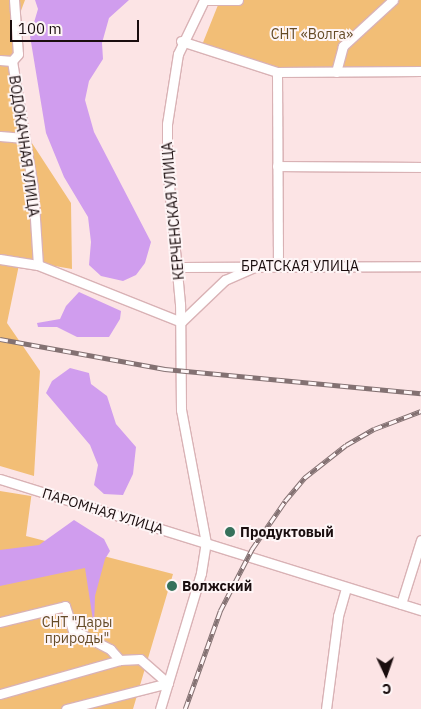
<!DOCTYPE html>
<meta charset="utf-8">
<style>
body{margin:0}
#map{position:relative;width:421px;height:709px;overflow:hidden;background:#fce4e5;font-family:"IBM Plex Sans",sans-serif}
div>[style]{position:absolute}
.green>*{inset:0;background:#f2be76}
.water>*{inset:0;background:#d09dee}
.roads{filter:drop-shadow(1px 0 #d9b2b5) drop-shadow(-1px 0 #d9b2b5) drop-shadow(0 1px #d9b2b5) drop-shadow(0 -1px #d9b2b5)}
.minor>*{height:9px;margin:-4.5px;padding:0 4.5px;transform-origin:4.5px;border-radius:4.5px;background:#fff}
.rail>*{height:4.5px;margin-top:-2.25px;transform-origin:0;background:repeating-linear-gradient(90deg,#fef5f6 0 8px,#837172 0 16px);box-sizing:border-box;border-block:1px solid #837172}
.dots>*{width:14px;height:14px;translate:-50% -50%;box-sizing:border-box;border:2px solid #fef5f6;border-radius:50%}
span{translate:-50% -50%;white-space:nowrap;text-align:center;line-height:1.15;-webkit-text-stroke:4px #fef5f6;paint-order:stroke}
.park-label{font-size:14px;color:#654b27}
.street-label{font-size:14px;color:#1a0d0e}
.poi-label{font-size:14px;color:#1a0d0e;font-weight:700}
.left{translate:0 -50%;text-align:left}
.north{position:absolute;left:361px;top:649px;width:50px;height:50px;-webkit-text-stroke:4px #fef5f6;paint-order:stroke;rotate:177deg;font-size:14px;font-weight:700;line-height:20px;text-align:center;color:#1a0d0e}
.north::after{content:'';display:block;margin:auto;width:18px;height:22px;background:#1a0d0e;clip-path:polygon(50% 0,100% 100%,50% 72%,0 100%)}
.scale{position:absolute;left:10px;top:20px;width:129px;height:22px;box-sizing:border-box;border:2px solid #1a0d0e;border-top:0;padding-left:6px;font-size:15px;line-height:18px;white-space:nowrap;color:#1a0d0e;-webkit-text-stroke:4px #fef5f6;paint-order:stroke}
</style>
<div id="map">
<div class="green">
<div style="clip-path:polygon(0 0,25px 0,19px 16px,15px 62px,28px 137px,71px 203px,72px 269px,20px 260px,7px 323px,40px 371px,34px 476px,26px 536px,173px 574px,133px 709px,0 709px,0 491px,31px 496px,34px 476px,0 466px)"></div>
<div style="clip-path:polygon(220px 0,421px 0,421px 67px,278px 67px,202px 45px)"></div>
</div>
<div class="water">
<div style="clip-path:polygon(35px 0,129px 0,109px 18px,102px 43px,103px 59px,89px 81px,85px 100px,94px 132px,151px 242px,145px 263px,136px 275px,123px 281px,101px 276px,89px 265px,91px 242px,88px 217px,64px 177px,46px 133px,30px 36px,38px 9px)"></div>
<div style="clip-path:polygon(79px 292px,121px 311px,120px 319px,109px 337px,77px 337px,57px 327px,38px 327px,37px 323px,60px 319px,66px 306px)"></div>
<div style="clip-path:polygon(70px 368px,89px 373px,91px 384px,107px 396px,116px 424px,136px 447px,133px 474px,123px 495px,104px 494px,94px 485px,98px 465px,90px 445px,46px 393px,52px 381px)"></div>
<div style="clip-path:polygon(74px 520px,104px 539px,110px 551px,105px 559px,95px 596px,94px 627px,85px 568px,0 586px,0 550px,39px 545px)"></div>
</div>
<div class="roads">
<div class="minor">
<div style="left:14px;top:0;width:54px;rotate:85.8deg"></div>
<div style="left:18px;top:54px;width:9px;rotate:131deg"></div>
<div style="left:12px;top:61px;width:129px;rotate:80.6deg"></div>
<div style="left:33px;top:188px;width:77px;rotate:86.3deg"></div>
<div style="left:204px;top:0;width:34px"></div>
<div style="left:181px;top:41px;width:101px;rotate:17.9deg"></div>
<div style="left:277px;top:72px;width:144px;rotate:-0.4deg"></div>
<div style="left:0;top:60px;width:12px;rotate:5deg"></div>
<div style="left:277px;top:72px;width:194px;rotate:89.7deg"></div>
<div style="left:336px;top:72px;width:27px;rotate:-75deg"></div>
<div style="left:343px;top:46px;width:68px;rotate:-42.6deg"></div>
<div style="left:0;top:136px;width:24px;rotate:5deg"></div>
<div style="left:277px;top:166px;width:144px;rotate:0.4deg"></div>
<div style="left:0;top:259px;width:38px;rotate:9deg"></div>
<div style="left:38px;top:265px;width:154px;rotate:21.7deg"></div>
<div style="left:181px;top:322px;width:61px;rotate:-43.7deg"></div>
<div style="left:225px;top:280px;width:35px;rotate:-24deg"></div>
<div style="left:178px;top:267px;width:243px;rotate:-0.2deg"></div>
<div style="left:0;top:479px;width:441px;rotate:17.3deg"></div>
<div style="left:401px;top:604px;width:67px;rotate:-72.6deg"></div>
<div style="left:0;top:622px;width:67px;rotate:-13.8deg"></div>
<div style="left:65px;top:606px;width:25px;rotate:72deg"></div>
<div style="left:73px;top:630px;width:42px;rotate:27.2deg"></div>
<div style="left:110px;top:649px;width:15px;rotate:48deg"></div>
<div style="left:0;top:694px;width:125px;rotate:-15.8deg"></div>
<div style="left:120px;top:660px;width:20px;rotate:-3deg"></div>
<div style="left:140px;top:659px;width:37px;rotate:41deg"></div>
<div style="left:66px;top:709px;width:105px;rotate:-14.3deg"></div>
<div style="left:160px;top:709px;width:142px;rotate:-73.2deg"></div>
<div style="left:201px;top:573px;width:30px;rotate:-81deg"></div>
<div style="left:206px;top:543px;width:135px;rotate:-100.6deg"></div>
<div style="left:181px;top:410px;width:106px;rotate:-90.5deg"></div>
<div style="left:180px;top:304px;width:142px;rotate:-95.3deg"></div>
<div style="left:167px;top:163px;width:39px;rotate:-90deg"></div>
<div style="left:167px;top:124px;width:71px;rotate:-81.1deg"></div>
<div style="left:178px;top:54px;width:60px;rotate:-64.3deg"></div>
<div style="left:326px;top:709px;width:94px;rotate:-82.6deg"></div>
<div style="left:338px;top:616px;width:29px;rotate:-74deg"></div>
</div>
</div>
<div class="rail">
<div style="left:0;top:339px;width:168px;rotate:10.3deg"></div>
<div style="left:165px;top:369px;width:257px;rotate:5.4deg"></div>
<div style="left:185px;top:709px;width:104px;rotate:-70.3deg"></div>
<div style="left:220px;top:611px;width:70px;rotate:-62.7deg"></div>
<div style="left:252px;top:549px;width:58px;rotate:-55.5deg"></div>
<div style="left:285px;top:501px;width:30px;rotate:-50deg"></div>
<div style="left:304px;top:478px;width:53px;rotate:-38.2deg"></div>
<div style="left:346px;top:445px;width:32px;rotate:-30deg"></div>
<div style="left:374px;top:429px;width:50px;rotate:-21deg"></div>
</div>
<div class="dots">
<div style="left:230px;top:532px;background:#36715b"></div>
<div style="left:172px;top:586px;background:#36715b"></div>
</div>
<div class="park-label">
<span style="left:312px;top:34px">СНТ «Волга»</span>
<span style="left:77px;top:630px">СНТ "Дары<br>природы"</span>
</div>
<div class="street-label">
<span style="left:24px;top:146px;rotate:82deg">ВОДОКАЧНАЯ УЛИЦА</span>
<span style="left:173px;top:211px;rotate:-95deg">КЕРЧЕНСКАЯ УЛИЦА</span>
<span style="left:300px;top:266px">БРАТСКАЯ УЛИЦА</span>
<span style="left:103px;top:511px;rotate:17deg">ПАРОМНАЯ УЛИЦА</span>
</div>
<div class="poi-label">
<span class="left" style="left:240px;top:532px">Продуктовый</span>
<span class="left" style="left:182px;top:586px">Волжский</span>
</div>
<div class="north">С</div>
<div class="scale">100 m</div>
</div>
